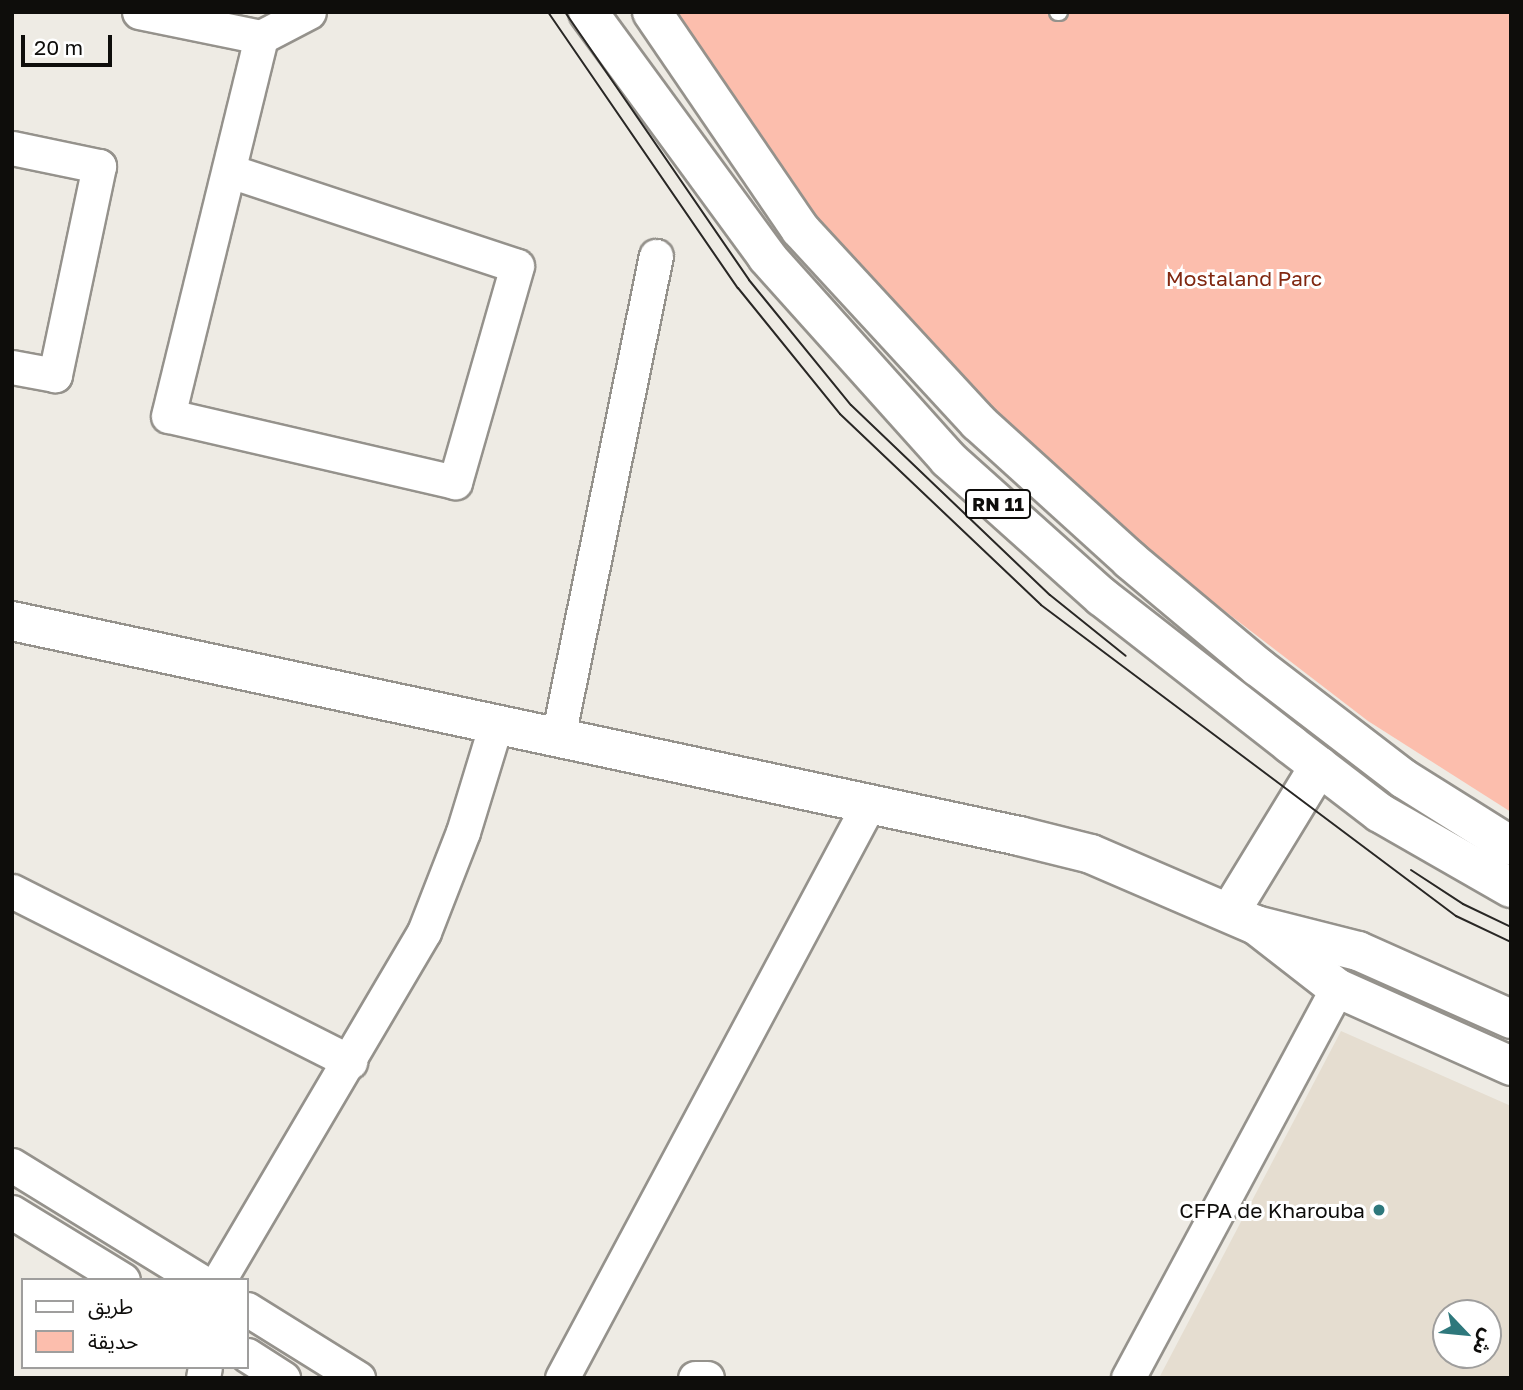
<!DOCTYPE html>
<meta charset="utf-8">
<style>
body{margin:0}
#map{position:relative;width:1523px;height:1390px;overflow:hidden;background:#eeebe4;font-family:"Golos Text","Noto Sans Arabic",sans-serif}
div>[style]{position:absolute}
.built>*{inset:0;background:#e5ddd0}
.green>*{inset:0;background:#fcbead}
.roads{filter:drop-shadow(2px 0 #95928c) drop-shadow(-2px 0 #95928c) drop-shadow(0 2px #95928c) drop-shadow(0 -2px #95928c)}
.service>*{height:16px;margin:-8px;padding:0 8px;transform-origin:8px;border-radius:8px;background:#fff}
.minor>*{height:33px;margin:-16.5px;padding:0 16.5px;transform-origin:16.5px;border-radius:16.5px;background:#fff}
.tertiary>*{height:38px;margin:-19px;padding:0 19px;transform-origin:19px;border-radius:19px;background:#fff}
.trunk>*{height:38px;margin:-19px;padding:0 19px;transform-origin:19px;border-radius:19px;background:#fff}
.tram>*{height:2px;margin:-1px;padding:0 1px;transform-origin:1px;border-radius:1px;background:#292725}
.dots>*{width:19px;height:19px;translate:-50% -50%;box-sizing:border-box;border:4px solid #fff;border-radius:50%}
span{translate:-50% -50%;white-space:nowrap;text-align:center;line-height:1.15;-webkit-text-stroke:6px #fff;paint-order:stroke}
.shield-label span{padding:2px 5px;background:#fff;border:2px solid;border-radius:5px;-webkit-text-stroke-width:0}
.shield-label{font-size:19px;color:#0e0d0b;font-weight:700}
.park-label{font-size:21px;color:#812811}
.poi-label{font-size:21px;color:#0e0d0b}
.right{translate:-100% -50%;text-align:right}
.frame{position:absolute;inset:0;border:14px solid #0e0d0b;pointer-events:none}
.legend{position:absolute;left:21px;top:1278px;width:228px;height:91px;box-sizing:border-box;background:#fff;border:2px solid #9f9e9d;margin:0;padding:9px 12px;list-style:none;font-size:21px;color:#0e0d0b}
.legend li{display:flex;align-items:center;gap:14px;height:35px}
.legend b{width:35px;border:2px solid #9f9e9d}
.north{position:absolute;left:1432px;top:1299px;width:70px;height:70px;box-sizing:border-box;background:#fff;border:2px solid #9f9e9d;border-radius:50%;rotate:116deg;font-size:19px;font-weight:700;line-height:28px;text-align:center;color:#0e0d0b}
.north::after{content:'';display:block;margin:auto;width:24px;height:32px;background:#2e787c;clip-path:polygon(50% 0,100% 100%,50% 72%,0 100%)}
.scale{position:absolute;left:21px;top:35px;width:91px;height:32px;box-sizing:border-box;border:4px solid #0e0d0b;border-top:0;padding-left:9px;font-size:21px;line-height:24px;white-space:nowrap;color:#0e0d0b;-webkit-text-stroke:5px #fff;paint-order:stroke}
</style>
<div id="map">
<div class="built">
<div style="clip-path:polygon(evenodd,1341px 1031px,1511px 1106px,1511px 1378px,1159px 1378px,1341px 1031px,1446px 1313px,1488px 1313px,1488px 1355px,1446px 1355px,1446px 1313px)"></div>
</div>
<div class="green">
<div style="clip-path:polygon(672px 12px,1511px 12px,1511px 812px,1368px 721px,1170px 569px,951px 374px,813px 220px)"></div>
</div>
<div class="roads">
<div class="service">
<div style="left:1058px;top:12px;width:1px"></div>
</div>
<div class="minor">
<div style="left:139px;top:12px;width:125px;rotate:11.6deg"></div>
<div style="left:261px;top:37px;width:54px;rotate:-27.5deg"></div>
<div style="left:12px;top:148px;width:89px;rotate:11.7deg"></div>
<div style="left:99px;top:166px;width:214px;rotate:101.9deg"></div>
<div style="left:55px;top:375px;width:44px;rotate:-169.5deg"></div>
<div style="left:230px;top:171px;width:302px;rotate:18.3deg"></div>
<div style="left:517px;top:266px;width:225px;rotate:106deg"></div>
<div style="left:455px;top:482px;width:294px;rotate:-167deg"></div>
<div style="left:168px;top:416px;width:390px;rotate:-76.2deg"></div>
<div style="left:558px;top:737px;width:491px;rotate:-78.5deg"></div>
<div style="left:12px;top:891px;width:379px;rotate:26.8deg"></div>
<div style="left:12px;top:1165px;width:220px;rotate:31.6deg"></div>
<div style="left:12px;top:1212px;width:130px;rotate:31.5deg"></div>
<div style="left:219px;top:1280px;width:404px;rotate:-59.5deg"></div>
<div style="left:424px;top:932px;width:107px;rotate:-68.7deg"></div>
<div style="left:463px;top:832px;width:113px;rotate:-73deg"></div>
<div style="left:247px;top:1309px;width:131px;rotate:31.9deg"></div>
<div style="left:247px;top:1355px;width:43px;rotate:32.6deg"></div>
<div style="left:203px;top:1378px;width:11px;rotate:-80deg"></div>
<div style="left:562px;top:1378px;width:653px;rotate:-61.87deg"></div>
<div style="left:695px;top:1378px;width:12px"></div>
<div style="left:1128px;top:1378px;width:442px;rotate:-61.8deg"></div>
</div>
<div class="tertiary">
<div style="left:12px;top:621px;width:1030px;rotate:12.05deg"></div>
<div style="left:1019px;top:836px;width:74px;rotate:14deg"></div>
<div style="left:1091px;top:854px;width:180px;rotate:23.3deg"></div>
<div style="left:1511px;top:1019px;width:167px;rotate:-156deg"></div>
<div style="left:1358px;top:951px;width:105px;rotate:-165.7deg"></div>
<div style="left:1256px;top:925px;width:103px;rotate:37.9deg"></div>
<div style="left:1337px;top:988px;width:191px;rotate:24.1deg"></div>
</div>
<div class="trunk">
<div style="left:588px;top:12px;width:303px;rotate:53.8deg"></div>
<div style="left:767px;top:257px;width:271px;rotate:48.1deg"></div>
<div style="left:948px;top:459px;width:207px;rotate:41.9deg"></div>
<div style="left:1102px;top:597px;width:239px;rotate:38deg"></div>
<div style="left:1290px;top:744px;width:113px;rotate:37.5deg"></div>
<div style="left:1380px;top:813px;width:151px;rotate:29.8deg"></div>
<div style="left:652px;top:12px;width:263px;rotate:55.7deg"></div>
<div style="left:800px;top:229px;width:263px;rotate:47.3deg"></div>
<div style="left:978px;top:422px;width:205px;rotate:42.2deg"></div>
<div style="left:1130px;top:560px;width:167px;rotate:39.9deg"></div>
<div style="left:1258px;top:667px;width:184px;rotate:37.5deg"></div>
<div style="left:1404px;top:779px;width:126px;rotate:32.1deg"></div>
<div style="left:1230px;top:912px;width:171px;rotate:-58.6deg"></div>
</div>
</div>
<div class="tram">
<div style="left:548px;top:12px;width:335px;rotate:55.5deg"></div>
<div style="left:738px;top:288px;width:162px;rotate:51deg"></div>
<div style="left:840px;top:414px;width:277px;rotate:43.5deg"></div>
<div style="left:1041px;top:605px;width:519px;rotate:36.85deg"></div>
<div style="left:1456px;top:916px;width:61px;rotate:25.3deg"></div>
<div style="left:565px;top:12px;width:325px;rotate:55.5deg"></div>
<div style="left:749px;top:280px;width:161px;rotate:50.8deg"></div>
<div style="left:851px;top:405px;width:275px;rotate:43.7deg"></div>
<div style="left:1050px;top:595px;width:97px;rotate:38.8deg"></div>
<div style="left:1411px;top:870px;width:62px;rotate:33.2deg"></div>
<div style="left:1463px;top:904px;width:53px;rotate:25.6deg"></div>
</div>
<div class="dots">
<div style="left:1379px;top:1210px;background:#2e787c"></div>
</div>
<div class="shield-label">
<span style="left:998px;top:504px">RN 11</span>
</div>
<div class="park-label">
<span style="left:1244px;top:278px">Mostaland Parc</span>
</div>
<div class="poi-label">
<span class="right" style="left:1365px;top:1210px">CFPA de Kharouba</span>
</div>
<div class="frame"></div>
<ul class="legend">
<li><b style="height:9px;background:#fff"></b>طريق</li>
<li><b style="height:19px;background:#fcbead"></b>حديقة</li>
</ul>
<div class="north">ش</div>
<div class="scale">20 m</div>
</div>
